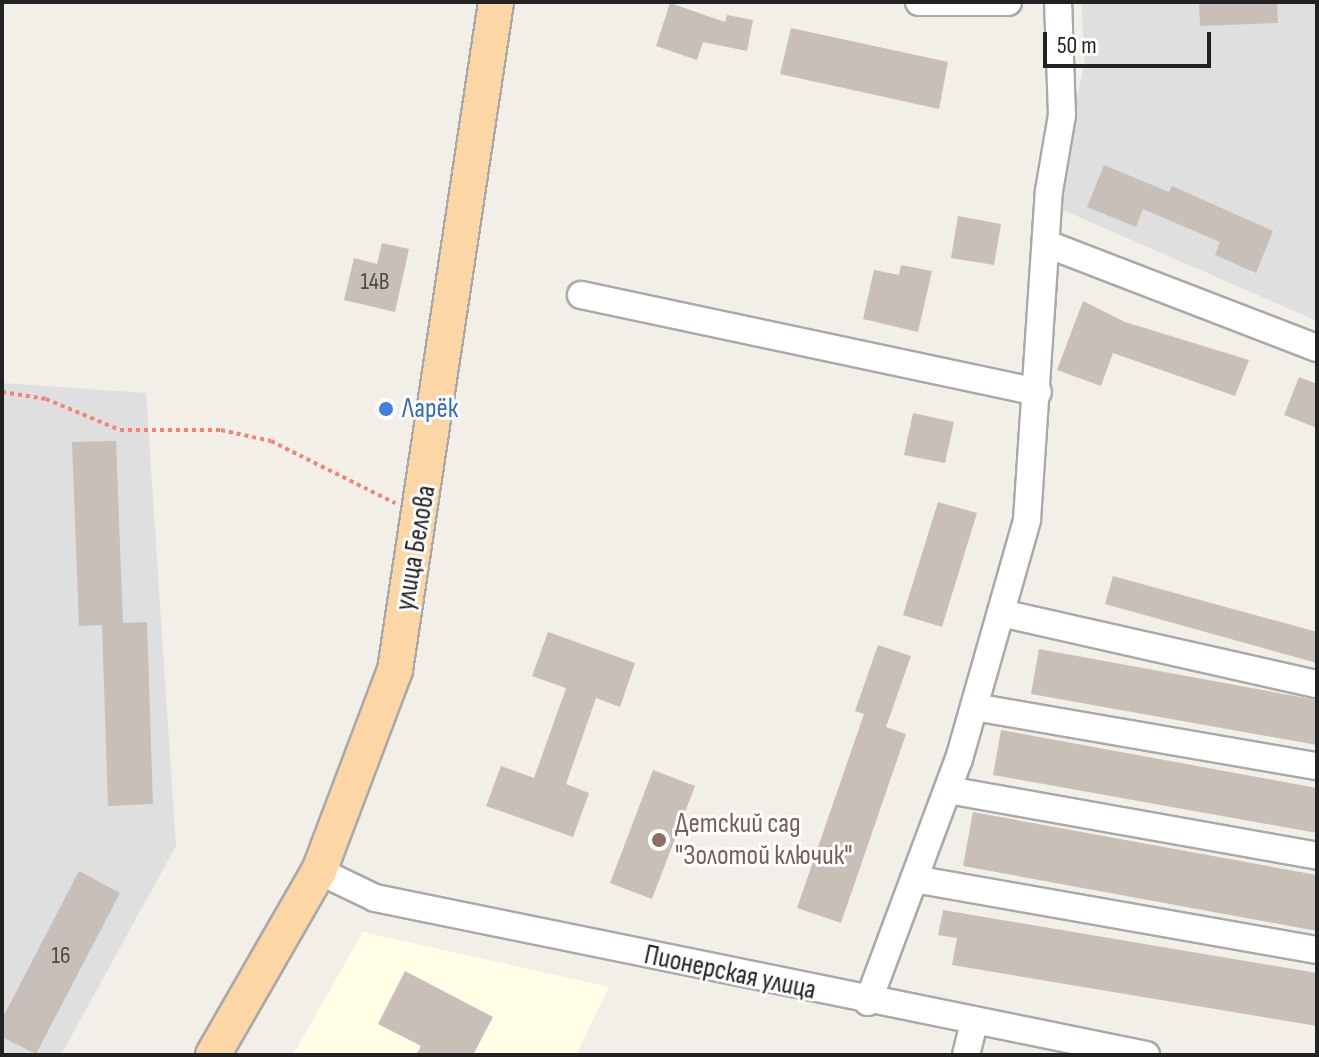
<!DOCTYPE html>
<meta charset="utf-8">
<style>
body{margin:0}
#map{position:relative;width:1319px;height:1057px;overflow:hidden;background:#f2efe9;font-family:"Sofia Sans Condensed",sans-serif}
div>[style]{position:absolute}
.residential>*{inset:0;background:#e0dfdf}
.education>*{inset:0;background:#ffffe5}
.building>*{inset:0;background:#c7bfb8}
.path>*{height:4px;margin-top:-2px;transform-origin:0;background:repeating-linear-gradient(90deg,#fa8072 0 4px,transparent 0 8px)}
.roads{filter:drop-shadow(2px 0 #a9a9a9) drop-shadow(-2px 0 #a9a9a9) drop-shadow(0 2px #a9a9a9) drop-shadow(0 -2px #a9a9a9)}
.minor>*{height:26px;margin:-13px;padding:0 13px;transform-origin:13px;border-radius:13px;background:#fff}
.major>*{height:34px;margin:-17px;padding:0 17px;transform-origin:17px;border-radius:17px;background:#fcd6a4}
.dots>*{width:22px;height:22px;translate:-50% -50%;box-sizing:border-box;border:4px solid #fff;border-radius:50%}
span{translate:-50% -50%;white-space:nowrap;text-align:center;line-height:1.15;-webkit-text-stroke:6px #fff;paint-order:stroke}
.number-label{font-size:24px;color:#4b4948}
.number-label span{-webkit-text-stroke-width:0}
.shop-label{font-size:28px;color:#366cbe}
.left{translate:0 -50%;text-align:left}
.street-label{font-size:28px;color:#222}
.education-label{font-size:28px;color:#785e54}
.frame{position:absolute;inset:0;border:4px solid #222;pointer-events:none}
.scale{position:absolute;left:1043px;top:32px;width:168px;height:36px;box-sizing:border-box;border:4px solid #222;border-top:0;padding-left:10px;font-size:24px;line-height:28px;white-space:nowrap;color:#222;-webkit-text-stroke:6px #fff;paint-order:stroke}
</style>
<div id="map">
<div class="residential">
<div style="clip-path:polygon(1081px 2px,1317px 2px,1317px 321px,1056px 207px,1085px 59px)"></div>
<div style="clip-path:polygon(2px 383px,146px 393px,176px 846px,61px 1055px,2px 1055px)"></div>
</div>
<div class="education">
<div style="clip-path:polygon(363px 932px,609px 987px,576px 1055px,293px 1055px)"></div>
</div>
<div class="building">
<div style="clip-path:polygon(1199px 2px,1277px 2px,1278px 23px,1200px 26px)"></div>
<div style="clip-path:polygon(670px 3px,725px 22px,727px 15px,753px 20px,747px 51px,703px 42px,697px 60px,656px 46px)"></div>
<div style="clip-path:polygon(791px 28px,948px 62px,939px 109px,780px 74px)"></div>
<div style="clip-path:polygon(1104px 165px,1169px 192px,1172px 186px,1273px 231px,1256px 273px,1215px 255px,1220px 242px,1143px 209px,1136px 227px,1087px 207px)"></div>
<div style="clip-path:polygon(958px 216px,1001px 224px,994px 265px,951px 258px)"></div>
<div style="clip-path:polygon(382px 243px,409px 249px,395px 312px,344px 300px,354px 258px,377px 264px)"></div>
<div style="clip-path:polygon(901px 265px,932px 271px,918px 332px,863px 319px,874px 270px,899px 275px)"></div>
<div style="clip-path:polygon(1083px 301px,1125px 322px,1249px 360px,1235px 396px,1113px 353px,1101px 386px,1057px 370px)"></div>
<div style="clip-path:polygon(1299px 377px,1317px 384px,1317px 428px,1284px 415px)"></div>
<div style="clip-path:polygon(913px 413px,954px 422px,945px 463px,904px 455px)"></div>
<div style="clip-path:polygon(116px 441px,123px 623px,147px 622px,153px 804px,108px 806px,102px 625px,79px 626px,72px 442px)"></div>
<div style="clip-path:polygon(938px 502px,977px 513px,942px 627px,903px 615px)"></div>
<div style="clip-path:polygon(1113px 576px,1317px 632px,1317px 663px,1105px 604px)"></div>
<div style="clip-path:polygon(548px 632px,635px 663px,620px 707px,596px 698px,566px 784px,589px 793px,573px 837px,486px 806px,501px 766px,534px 778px,566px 688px,532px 676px)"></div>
<div style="clip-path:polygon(878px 645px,911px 656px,886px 727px,906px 734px,841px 923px,797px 908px,864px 714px,855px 711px)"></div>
<div style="clip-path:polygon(1039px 649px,1317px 700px,1317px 745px,1031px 694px)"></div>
<div style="clip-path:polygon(1001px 730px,1317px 788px,1317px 833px,993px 775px)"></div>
<div style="clip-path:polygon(653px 770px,695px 786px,652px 899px,610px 883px)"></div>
<div style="clip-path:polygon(973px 812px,1317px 875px,1317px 931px,963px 866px)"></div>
<div style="clip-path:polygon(79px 871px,120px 893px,36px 1054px,2px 1037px,2px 1019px)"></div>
<div style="clip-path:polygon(943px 910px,1317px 973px,1317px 1026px,952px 965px,957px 938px,938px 935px)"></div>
<div style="clip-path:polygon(405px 971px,493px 1017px,473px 1055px,416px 1055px,421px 1046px,378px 1024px)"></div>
</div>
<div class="path">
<div style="left:2px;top:392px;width:45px;rotate:9deg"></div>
<div style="left:46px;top:399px;width:80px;rotate:22.7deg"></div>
<div style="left:120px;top:430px;width:101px"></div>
<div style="left:221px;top:430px;width:51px;rotate:12.4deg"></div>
<div style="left:271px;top:441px;width:139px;rotate:26.6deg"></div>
</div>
<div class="roads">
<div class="minor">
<div style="left:919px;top:2px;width:89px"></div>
<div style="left:1047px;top:244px;width:289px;rotate:21.1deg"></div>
<div style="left:581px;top:295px;width:467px;rotate:12deg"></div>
<div style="left:1001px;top:613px;width:324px;rotate:12.7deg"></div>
<div style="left:974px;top:707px;width:348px;rotate:9.8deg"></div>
<div style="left:948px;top:790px;width:375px;rotate:10.1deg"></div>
<div style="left:319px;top:871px;width:62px;rotate:25.7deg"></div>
<div style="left:375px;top:898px;width:787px;rotate:11.51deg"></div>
<div style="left:914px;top:879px;width:409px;rotate:10deg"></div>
<div style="left:868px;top:1002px;width:259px;rotate:-69.5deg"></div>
<div style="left:959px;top:759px;width:248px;rotate:-74.1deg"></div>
<div style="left:1027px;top:520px;width:330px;rotate:-86.2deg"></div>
<div style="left:1049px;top:191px;width:77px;rotate:-80.3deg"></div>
<div style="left:1062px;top:115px;width:113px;rotate:-92deg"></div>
<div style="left:966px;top:1055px;width:33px;rotate:-76deg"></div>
</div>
<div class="major">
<div style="left:213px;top:1055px;width:212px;rotate:-60.1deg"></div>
<div style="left:319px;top:871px;width:215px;rotate:-69.3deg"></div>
<div style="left:395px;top:670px;width:676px;rotate:-81.4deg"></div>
</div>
</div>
<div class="dots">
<div style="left:386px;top:409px;background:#3f7fe0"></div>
<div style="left:659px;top:840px;background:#8d6e63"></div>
</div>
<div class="number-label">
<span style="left:375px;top:282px">14В</span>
<span style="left:61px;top:956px">16</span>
</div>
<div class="shop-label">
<span class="left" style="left:402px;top:409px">Ларёк</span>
</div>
<div class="street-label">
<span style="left:416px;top:548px;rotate:-80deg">улица Белова</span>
<span style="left:730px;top:973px;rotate:12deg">Пионерская улица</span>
</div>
<div class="education-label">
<span class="left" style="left:675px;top:840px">Детский сад<br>"Золотой ключик"</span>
</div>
<div class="frame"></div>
<div class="scale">50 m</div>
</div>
